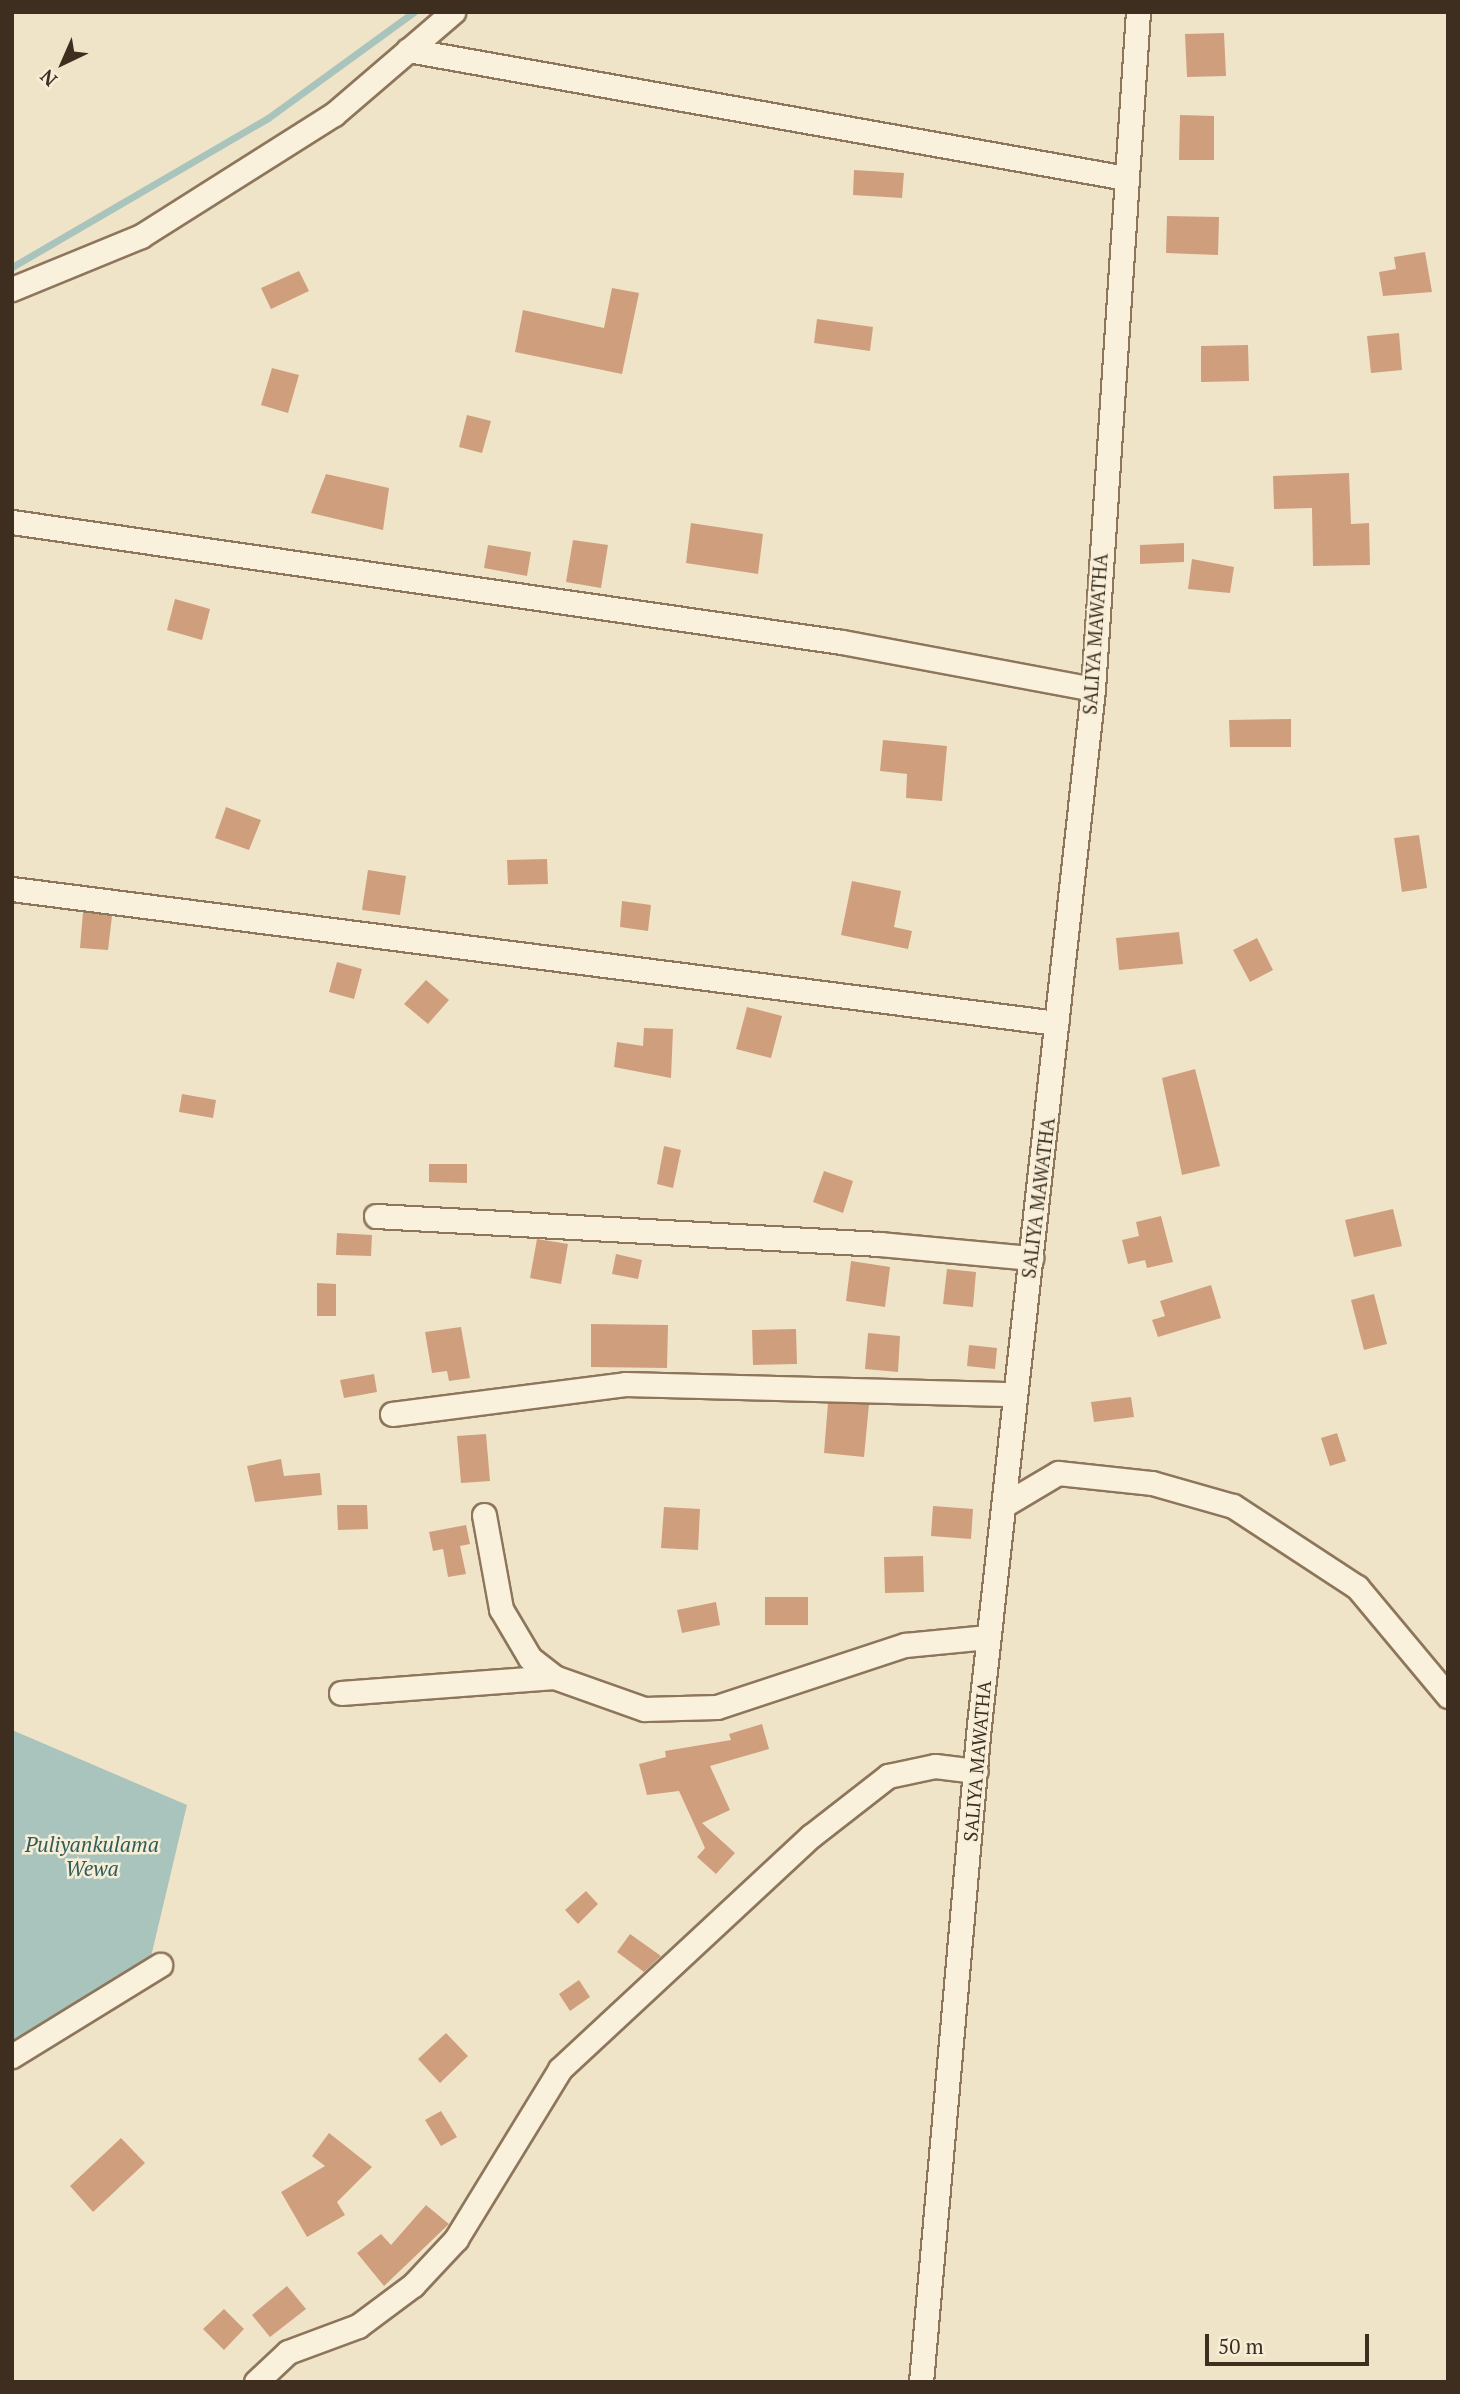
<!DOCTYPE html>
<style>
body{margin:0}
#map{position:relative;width:1460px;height:2394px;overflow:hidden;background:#f0e4c8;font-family:"PT Serif",serif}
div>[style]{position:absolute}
.water>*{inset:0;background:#a9c4bc}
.stream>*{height:7px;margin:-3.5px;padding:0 3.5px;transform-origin:3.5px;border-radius:3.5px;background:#a9c4bc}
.building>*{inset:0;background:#cf9f7d}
.roads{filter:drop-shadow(2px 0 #8d765c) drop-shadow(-2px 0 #8d765c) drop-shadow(0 2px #8d765c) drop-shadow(0 -2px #8d765c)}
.minor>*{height:23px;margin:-11.5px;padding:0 11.5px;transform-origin:11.5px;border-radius:11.5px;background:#faf1dc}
span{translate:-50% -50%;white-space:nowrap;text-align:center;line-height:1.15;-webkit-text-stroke:5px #f7eed8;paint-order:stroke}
.street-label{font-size:19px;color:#3d2e20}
.water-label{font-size:21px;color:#2f5d5a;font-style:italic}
.frame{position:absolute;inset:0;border:14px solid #3d2e20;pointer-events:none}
.north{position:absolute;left:28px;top:28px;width:70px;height:70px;-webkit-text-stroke:5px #f7eed8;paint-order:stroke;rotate:224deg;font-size:19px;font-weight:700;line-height:28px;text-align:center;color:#3d2e20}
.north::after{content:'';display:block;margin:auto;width:24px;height:32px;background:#3d2e20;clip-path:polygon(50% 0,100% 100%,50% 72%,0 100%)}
.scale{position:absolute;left:1205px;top:2334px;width:164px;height:32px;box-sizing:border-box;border:4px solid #3d2e20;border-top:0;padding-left:9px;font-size:21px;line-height:24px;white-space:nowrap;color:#3d2e20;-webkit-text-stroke:5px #f7eed8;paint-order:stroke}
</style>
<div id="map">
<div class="water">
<div style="clip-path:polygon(12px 1730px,187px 1805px,150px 1961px,12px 2045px)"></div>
</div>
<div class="stream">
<div style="left:12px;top:267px;width:296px;rotate:-30.2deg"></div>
<div style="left:268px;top:118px;width:180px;rotate:-36deg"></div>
</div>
<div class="building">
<div style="clip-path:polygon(1224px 33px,1226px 76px,1187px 77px,1185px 34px)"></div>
<div style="clip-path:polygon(1180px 115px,1214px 116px,1214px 160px,1179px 160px)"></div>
<div style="clip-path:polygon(854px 170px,904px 173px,902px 198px,853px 195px)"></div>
<div style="clip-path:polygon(1167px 216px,1219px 217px,1218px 255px,1166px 253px)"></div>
<div style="clip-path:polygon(1425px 252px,1432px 292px,1383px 296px,1379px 272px,1396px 269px,1394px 257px)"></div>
<div style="clip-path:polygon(299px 271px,309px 291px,271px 309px,261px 288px)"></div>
<div style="clip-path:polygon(612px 288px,639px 293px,622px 374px,515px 352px,523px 310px,604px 328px)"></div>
<div style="clip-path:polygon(817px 319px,873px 327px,870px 351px,814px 343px)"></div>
<div style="clip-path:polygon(1399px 333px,1402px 370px,1371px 373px,1367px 336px)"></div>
<div style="clip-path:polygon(1248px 345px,1249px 381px,1201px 382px,1201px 346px)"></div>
<div style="clip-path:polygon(272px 368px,299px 375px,288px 413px,261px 405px)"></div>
<div style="clip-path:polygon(467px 415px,491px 421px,482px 453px,459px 447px)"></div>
<div style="clip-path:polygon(1349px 473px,1351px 524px,1369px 523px,1370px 565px,1313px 566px,1312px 508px,1274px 509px,1273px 476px)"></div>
<div style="clip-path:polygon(326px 474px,389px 488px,383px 530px,311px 513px)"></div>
<div style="clip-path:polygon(691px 523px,763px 534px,758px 574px,686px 563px)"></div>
<div style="clip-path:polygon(573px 540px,608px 545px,601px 588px,566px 582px)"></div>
<div style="clip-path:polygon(1184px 543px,1184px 562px,1140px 564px,1140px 545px)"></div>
<div style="clip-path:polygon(488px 545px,531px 552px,527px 576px,484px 568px)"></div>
<div style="clip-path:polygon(1192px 559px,1234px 567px,1230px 593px,1188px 589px)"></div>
<div style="clip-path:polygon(175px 599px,210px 609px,202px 640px,167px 630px)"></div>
<div style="clip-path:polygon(1291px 719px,1291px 747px,1230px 747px,1229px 720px)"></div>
<div style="clip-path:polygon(883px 740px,947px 746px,942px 801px,906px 798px,907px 774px,880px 771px)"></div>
<div style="clip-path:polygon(226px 807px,261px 820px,249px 850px,215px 838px)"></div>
<div style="clip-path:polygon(1419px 835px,1427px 888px,1402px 892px,1394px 838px)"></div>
<div style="clip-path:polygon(547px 859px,548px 884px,508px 885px,507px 860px)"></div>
<div style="clip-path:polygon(368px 870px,406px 876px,400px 915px,362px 910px)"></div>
<div style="clip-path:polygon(852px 881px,901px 891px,894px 927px,912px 931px,908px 949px,841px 935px)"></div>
<div style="clip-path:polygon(622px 901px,651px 905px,648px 931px,620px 927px)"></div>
<div style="clip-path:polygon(83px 912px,112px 916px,108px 950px,80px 948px)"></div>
<div style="clip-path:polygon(1179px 932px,1183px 964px,1119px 970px,1116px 938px)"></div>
<div style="clip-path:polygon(1257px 938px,1273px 970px,1250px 982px,1233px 950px)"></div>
<div style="clip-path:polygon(337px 962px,362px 969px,354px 999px,329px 992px)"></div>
<div style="clip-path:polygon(426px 980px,449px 1000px,428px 1024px,404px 1004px)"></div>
<div style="clip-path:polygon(747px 1007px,782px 1016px,771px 1058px,736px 1049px)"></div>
<div style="clip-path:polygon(644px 1028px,673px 1029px,671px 1078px,614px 1067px,617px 1042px,643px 1046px)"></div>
<div style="clip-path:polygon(1195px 1069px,1220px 1166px,1182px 1175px,1162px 1078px)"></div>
<div style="clip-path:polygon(182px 1094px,216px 1100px,213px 1118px,179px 1112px)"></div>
<div style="clip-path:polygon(664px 1146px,681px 1150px,673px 1188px,657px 1184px)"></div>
<div style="clip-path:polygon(429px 1164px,467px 1164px,467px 1183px,429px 1182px)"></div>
<div style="clip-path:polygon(824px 1171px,853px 1181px,843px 1213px,813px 1202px)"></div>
<div style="clip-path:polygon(1393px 1209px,1402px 1246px,1354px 1257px,1345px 1220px)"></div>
<div style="clip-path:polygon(1161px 1216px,1173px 1262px,1147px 1268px,1145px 1260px,1128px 1264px,1122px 1240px,1139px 1236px,1136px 1222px)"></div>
<div style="clip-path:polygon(337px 1233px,372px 1235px,371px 1256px,336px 1255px)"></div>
<div style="clip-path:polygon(537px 1239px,568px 1244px,561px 1284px,530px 1278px)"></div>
<div style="clip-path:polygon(616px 1254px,642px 1260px,638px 1279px,612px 1274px)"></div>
<div style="clip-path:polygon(851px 1261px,890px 1267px,885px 1307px,846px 1301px)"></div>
<div style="clip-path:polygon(947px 1269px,976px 1272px,973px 1307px,943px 1304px)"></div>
<div style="clip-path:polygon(317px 1283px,336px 1284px,336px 1316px,317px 1316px)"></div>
<div style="clip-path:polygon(1211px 1285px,1221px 1318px,1158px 1337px,1152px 1320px,1165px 1316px,1160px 1301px)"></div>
<div style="clip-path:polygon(1374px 1294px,1387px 1344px,1364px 1350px,1351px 1300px)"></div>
<div style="clip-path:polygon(591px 1324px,668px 1325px,667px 1368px,591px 1367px)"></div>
<div style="clip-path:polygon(461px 1327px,470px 1378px,449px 1381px,447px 1371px,432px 1373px,425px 1332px)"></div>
<div style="clip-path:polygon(796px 1329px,797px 1364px,753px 1365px,752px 1330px)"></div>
<div style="clip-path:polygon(868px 1333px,900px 1336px,898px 1372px,865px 1369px)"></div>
<div style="clip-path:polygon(969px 1345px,997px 1348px,995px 1369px,967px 1366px)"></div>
<div style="clip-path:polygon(374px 1374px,377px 1392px,344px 1398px,340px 1380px)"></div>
<div style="clip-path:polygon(1131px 1397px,1134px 1417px,1094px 1422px,1091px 1402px)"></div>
<div style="clip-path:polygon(828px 1403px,869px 1404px,864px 1457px,824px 1453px)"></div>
<div style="clip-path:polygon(1337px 1433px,1346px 1461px,1330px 1466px,1321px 1438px)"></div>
<div style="clip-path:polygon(486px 1434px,490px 1481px,461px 1483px,457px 1436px)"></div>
<div style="clip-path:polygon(281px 1459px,284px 1476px,320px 1473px,322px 1495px,255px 1502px,247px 1466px)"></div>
<div style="clip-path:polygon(337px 1505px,367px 1505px,368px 1529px,338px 1530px)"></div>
<div style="clip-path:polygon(933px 1506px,973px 1509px,971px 1539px,931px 1536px)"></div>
<div style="clip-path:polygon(664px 1507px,700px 1509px,698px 1550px,661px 1548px)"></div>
<div style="clip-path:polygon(466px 1525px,470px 1544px,460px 1546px,466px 1574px,448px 1577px,443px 1549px,433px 1551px,429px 1532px)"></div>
<div style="clip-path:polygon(923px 1556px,924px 1592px,885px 1593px,884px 1557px)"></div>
<div style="clip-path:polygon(765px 1597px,808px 1597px,808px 1625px,765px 1625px)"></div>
<div style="clip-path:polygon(716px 1602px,720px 1625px,682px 1633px,677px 1610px)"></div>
<div style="clip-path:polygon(762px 1724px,769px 1749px,710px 1766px,730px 1810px,702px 1823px,735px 1853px,716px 1874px,697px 1857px,705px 1848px,679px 1791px,647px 1795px,639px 1764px,666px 1757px,665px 1751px,731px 1740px,729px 1734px)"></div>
<div style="clip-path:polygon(586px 1891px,598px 1904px,578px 1924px,565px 1910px)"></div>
<div style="clip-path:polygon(630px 1934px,661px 1956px,644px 1972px,617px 1952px)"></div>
<div style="clip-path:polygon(579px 1980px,590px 1997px,570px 2011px,559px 1994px)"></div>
<div style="clip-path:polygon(446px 2033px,468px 2056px,440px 2083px,418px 2059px)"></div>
<div style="clip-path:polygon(441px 2111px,457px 2137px,441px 2146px,425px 2120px)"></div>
<div style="clip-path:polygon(329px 2133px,372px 2167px,337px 2202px,345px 2215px,307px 2237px,281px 2192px,325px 2166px,312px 2156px)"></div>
<div style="clip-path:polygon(121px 2138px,145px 2163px,93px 2212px,70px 2186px)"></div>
<div style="clip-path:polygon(426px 2205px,449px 2224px,384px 2286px,357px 2253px,381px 2234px,391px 2245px)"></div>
<div style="clip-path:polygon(287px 2286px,306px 2309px,270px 2337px,252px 2315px)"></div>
<div style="clip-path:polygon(224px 2309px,244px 2329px,224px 2350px,203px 2329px)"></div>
</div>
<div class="roads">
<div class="minor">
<div style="left:408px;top:50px;width:729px;rotate:10.11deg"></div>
<div style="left:12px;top:289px;width:139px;rotate:-22.3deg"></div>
<div style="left:141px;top:236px;width:228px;rotate:-32.3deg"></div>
<div style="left:334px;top:114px;width:157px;rotate:-40.6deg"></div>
<div style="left:12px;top:522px;width:839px;rotate:8.23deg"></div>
<div style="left:842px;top:642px;width:255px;rotate:10.6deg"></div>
<div style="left:12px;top:889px;width:1053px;rotate:7.31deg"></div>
<div style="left:376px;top:1216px;width:505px;rotate:3.18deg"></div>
<div style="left:880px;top:1244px;width:152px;rotate:5.3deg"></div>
<div style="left:392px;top:1414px;width:235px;rotate:-7.3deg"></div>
<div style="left:625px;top:1384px;width:390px;rotate:1.5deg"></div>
<div style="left:1004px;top:1505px;width:63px;rotate:-30.7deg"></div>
<div style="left:1058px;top:1473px;width:95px;rotate:6.1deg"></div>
<div style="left:1152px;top:1483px;width:84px;rotate:15.9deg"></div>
<div style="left:1233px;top:1506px;width:148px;rotate:33.2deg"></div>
<div style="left:1357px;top:1587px;width:142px;rotate:50.1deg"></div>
<div style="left:484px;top:1515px;width:96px;rotate:79.7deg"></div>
<div style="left:501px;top:1609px;width:57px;rotate:59.4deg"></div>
<div style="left:530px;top:1658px;width:31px;rotate:38deg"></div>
<div style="left:341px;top:1693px;width:214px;rotate:-4.3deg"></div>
<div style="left:554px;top:1677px;width:96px;rotate:19.6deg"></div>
<div style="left:644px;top:1709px;width:73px;rotate:-1.6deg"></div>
<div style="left:717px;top:1707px;width:198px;rotate:-18.3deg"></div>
<div style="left:905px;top:1645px;width:83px;rotate:-5.5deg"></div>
<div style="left:12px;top:2056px;width:174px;rotate:-31.6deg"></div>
<div style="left:256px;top:2382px;width:44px;rotate:-43.2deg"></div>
<div style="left:288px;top:2352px;width:75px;rotate:-20.4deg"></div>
<div style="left:358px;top:2326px;width:69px;rotate:-36.7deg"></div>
<div style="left:413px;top:2285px;width:63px;rotate:-46.9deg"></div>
<div style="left:456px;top:2239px;width:199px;rotate:-58.5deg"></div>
<div style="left:560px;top:2069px;width:342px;rotate:-42.9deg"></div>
<div style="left:811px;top:1836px;width:98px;rotate:-37.9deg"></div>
<div style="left:888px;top:1776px;width:48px;rotate:-12deg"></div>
<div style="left:935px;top:1766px;width:41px;rotate:7deg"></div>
<div style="left:921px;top:2382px;width:660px;rotate:-84.96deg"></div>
<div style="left:979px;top:1725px;width:1042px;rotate:-83.72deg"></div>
<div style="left:1093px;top:689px;width:678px;rotate:-86.2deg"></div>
</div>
</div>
<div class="street-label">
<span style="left:1095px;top:634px;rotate:-86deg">SALIYA MAWATHA</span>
<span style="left:1038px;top:1198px;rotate:-83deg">SALIYA MAWATHA</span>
<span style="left:977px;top:1761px;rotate:-85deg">SALIYA MAWATHA</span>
</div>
<div class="water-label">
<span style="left:92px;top:1856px">Puliyankulama<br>Wewa</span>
</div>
<div class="frame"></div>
<div class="north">N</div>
<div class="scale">50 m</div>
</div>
